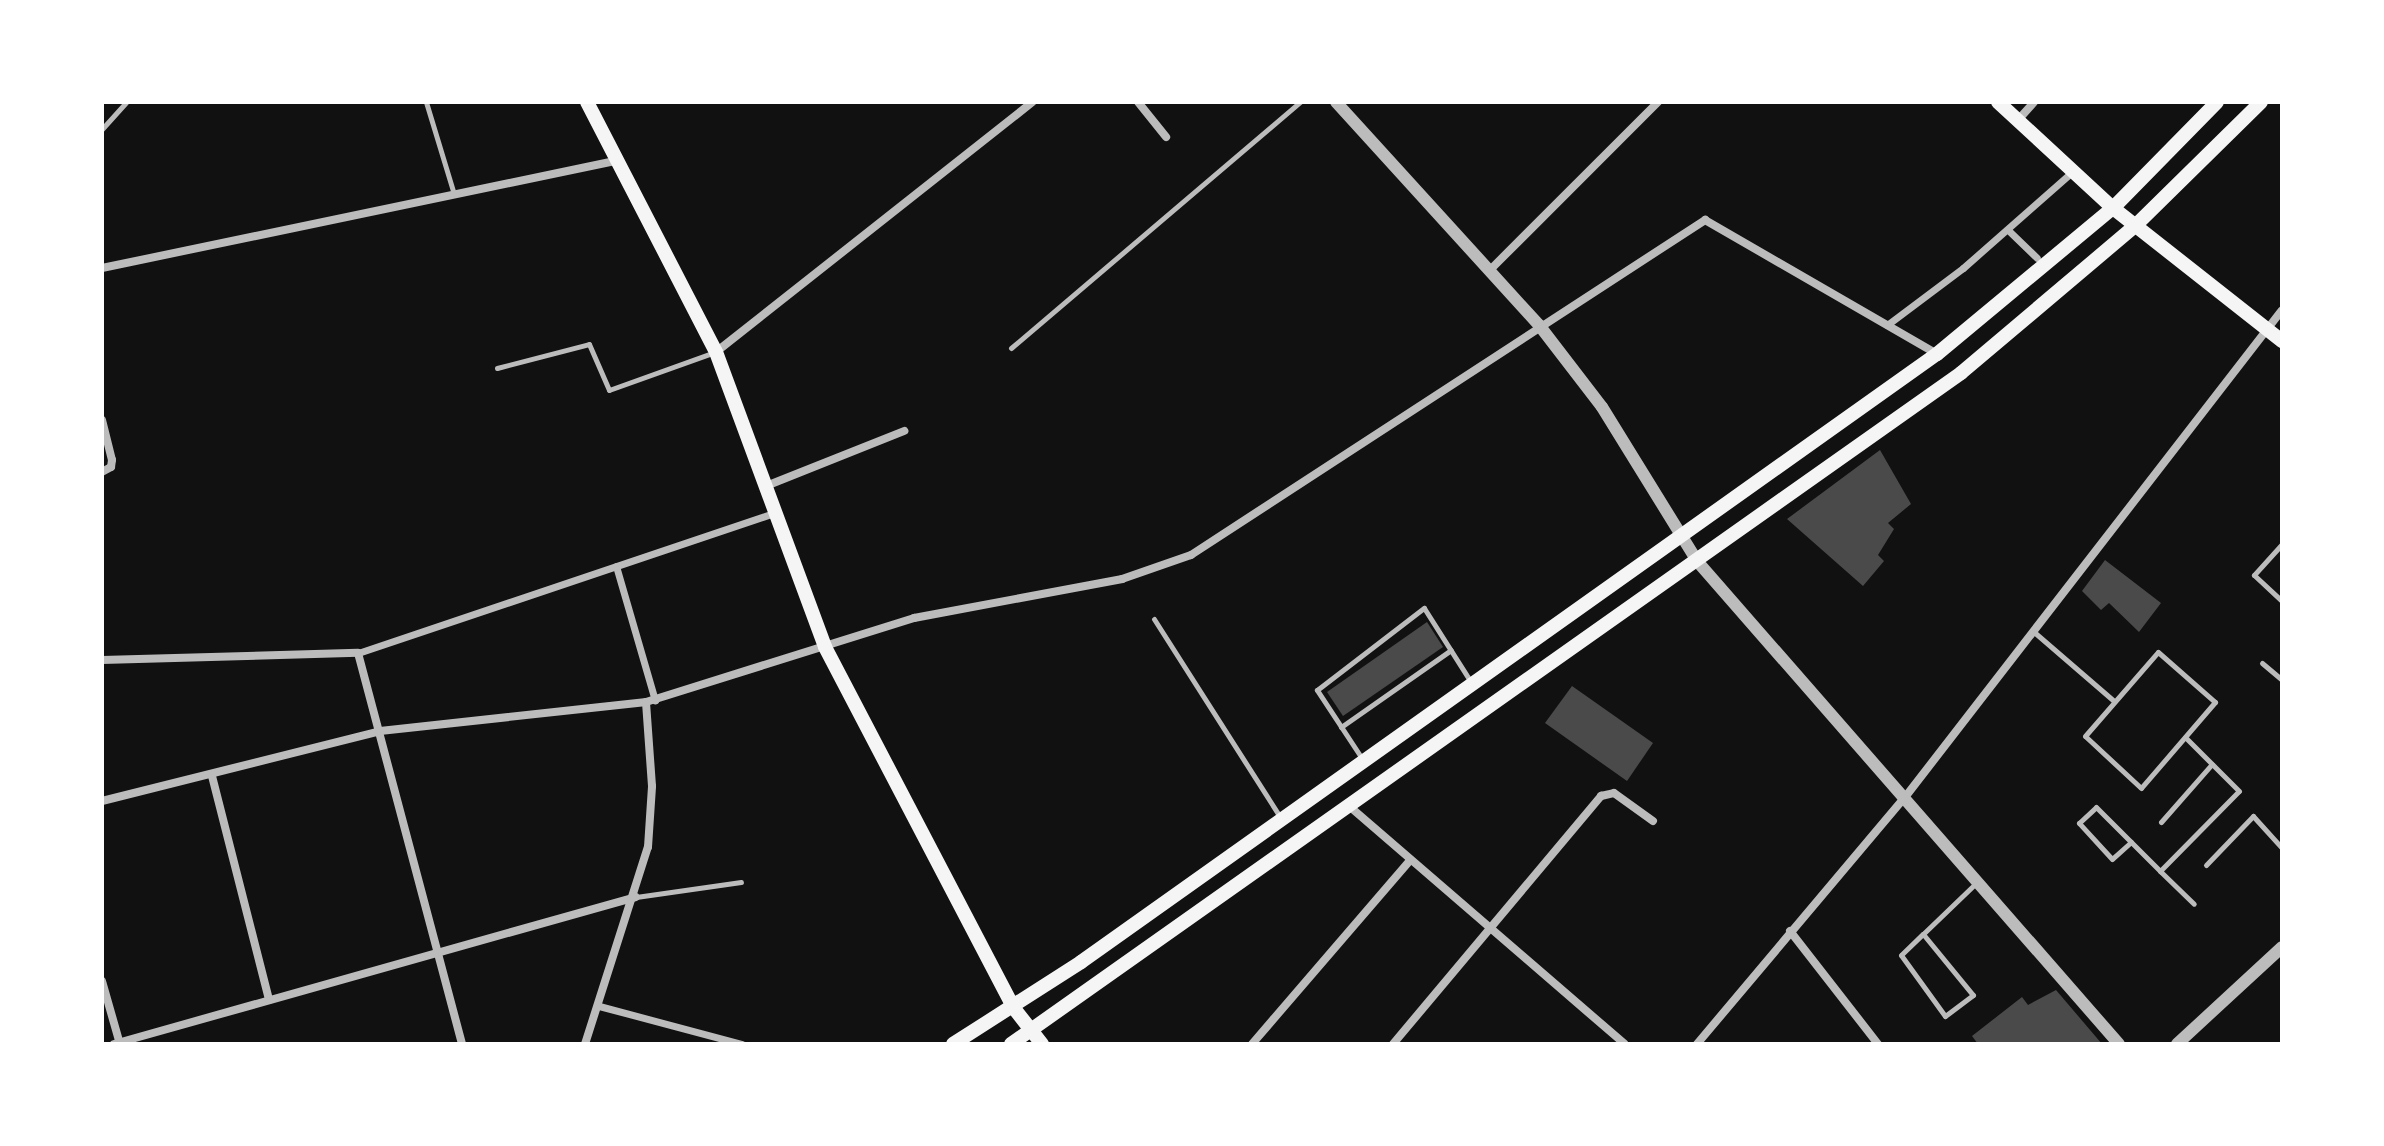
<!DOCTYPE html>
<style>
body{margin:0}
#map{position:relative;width:2384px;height:1146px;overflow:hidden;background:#111;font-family:Roboto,sans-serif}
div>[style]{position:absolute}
.building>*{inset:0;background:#4a4a4a}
.service>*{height:5px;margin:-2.5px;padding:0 2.5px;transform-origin:2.5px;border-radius:2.5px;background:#bcbcbc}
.pedestrian>*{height:7px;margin:-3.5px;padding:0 3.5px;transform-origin:3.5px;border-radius:3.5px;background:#bcbcbc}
.minor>*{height:8px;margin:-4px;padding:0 4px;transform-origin:4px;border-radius:4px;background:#bcbcbc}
.tertiary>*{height:12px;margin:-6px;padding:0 6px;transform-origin:6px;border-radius:6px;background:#bcbcbc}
.secondary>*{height:14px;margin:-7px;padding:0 7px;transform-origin:7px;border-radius:7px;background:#f5f5f5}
.primary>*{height:14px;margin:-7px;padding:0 7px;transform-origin:7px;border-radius:7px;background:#f5f5f5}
span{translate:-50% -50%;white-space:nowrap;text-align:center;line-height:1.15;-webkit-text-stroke:6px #fff;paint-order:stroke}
.frame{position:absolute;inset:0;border:104px solid #fff;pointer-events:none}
</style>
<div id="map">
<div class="building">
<div style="clip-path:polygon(1880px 450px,1911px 504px,1888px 523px,1894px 529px,1878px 555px,1884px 561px,1863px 586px,1787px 519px)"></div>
<div style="clip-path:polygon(2105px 560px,2161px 603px,2139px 632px,2109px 603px,2101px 610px,2082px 591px)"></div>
<div style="clip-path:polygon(1427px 622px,1443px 647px,1343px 716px,1327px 692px)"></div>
<div style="clip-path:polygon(1572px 686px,1653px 743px,1627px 781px,1545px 723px)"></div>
<div style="clip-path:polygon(2056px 990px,2102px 1044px,1978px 1044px,1972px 1036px,2022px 997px,2028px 1005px)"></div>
</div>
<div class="service">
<div style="left:426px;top:102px;width:96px;rotate:73.1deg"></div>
<div style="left:102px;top:129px;width:36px;rotate:-48deg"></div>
<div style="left:1011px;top:348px;width:380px;rotate:-40.4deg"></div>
<div style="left:497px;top:368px;width:95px;rotate:-14.6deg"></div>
<div style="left:589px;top:344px;width:50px;rotate:66.5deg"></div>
<div style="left:609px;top:390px;width:113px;rotate:-19.7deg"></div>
<div style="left:2282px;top:544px;width:42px;rotate:132.1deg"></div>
<div style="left:2254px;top:575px;width:38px;rotate:43deg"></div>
<div style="left:1154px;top:619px;width:236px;rotate:57.5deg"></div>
<div style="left:2034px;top:632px;width:106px;rotate:40.8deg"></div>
<div style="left:2158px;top:652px;width:76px;rotate:41.3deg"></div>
<div style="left:2215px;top:702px;width:113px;rotate:130.7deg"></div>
<div style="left:2141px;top:788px;width:76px;rotate:-137.1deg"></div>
<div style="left:2085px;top:736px;width:111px;rotate:-49deg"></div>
<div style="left:2262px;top:663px;width:26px;rotate:40deg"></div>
<div style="left:1341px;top:727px;width:134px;rotate:-35deg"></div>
<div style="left:1363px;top:760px;width:84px;rotate:-123.3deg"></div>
<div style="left:1317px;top:690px;width:135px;rotate:-37.5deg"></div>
<div style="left:1424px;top:608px;width:88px;rotate:57.6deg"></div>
<div style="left:2161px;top:822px;width:77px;rotate:-48.7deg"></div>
<div style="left:2131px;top:842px;width:25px;rotate:138deg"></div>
<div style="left:2112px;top:859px;width:49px;rotate:-132.5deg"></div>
<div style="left:2079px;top:823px;width:23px;rotate:-43deg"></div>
<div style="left:2096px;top:807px;width:91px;rotate:45deg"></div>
<div style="left:2160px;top:871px;width:47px;rotate:44.1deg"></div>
<div style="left:2206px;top:865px;width:68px;rotate:-46.2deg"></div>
<div style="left:2253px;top:816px;width:43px;rotate:47.8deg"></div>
<div style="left:2160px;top:871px;width:112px;rotate:-45.4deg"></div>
<div style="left:2239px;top:791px;width:76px;rotate:-135deg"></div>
<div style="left:636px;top:897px;width:106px;rotate:-8.1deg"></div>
<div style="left:1923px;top:934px;width:79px;rotate:50.7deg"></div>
<div style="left:1973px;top:995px;width:35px;rotate:143deg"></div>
<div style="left:1945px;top:1016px;width:75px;rotate:-125.8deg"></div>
<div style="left:1901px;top:955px;width:30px;rotate:-44deg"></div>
<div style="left:1923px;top:934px;width:75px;rotate:-43.9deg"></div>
</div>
<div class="pedestrian">
<div style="left:2008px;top:230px;width:40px;rotate:44deg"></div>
<div style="left:1887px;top:325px;width:95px;rotate:-36.9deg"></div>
<div style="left:1963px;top:268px;width:147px;rotate:-41.4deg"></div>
<div style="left:616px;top:566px;width:140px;rotate:73.8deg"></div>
<div style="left:358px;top:653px;width:440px;rotate:-18.6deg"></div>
<div style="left:599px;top:1006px;width:148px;rotate:14.9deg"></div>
</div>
<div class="minor">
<div style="left:1138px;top:102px;width:45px;rotate:51.3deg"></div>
<div style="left:2018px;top:120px;width:24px;rotate:-48deg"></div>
<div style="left:102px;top:268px;width:524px;rotate:-11.78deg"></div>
<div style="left:1489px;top:271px;width:239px;rotate:-45deg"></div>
<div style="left:716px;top:352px;width:403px;rotate:-38.3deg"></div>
<div style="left:102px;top:420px;width:41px;rotate:76deg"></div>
<div style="left:112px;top:460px;width:7px;rotate:98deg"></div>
<div style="left:111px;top:467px;width:10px;rotate:151deg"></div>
<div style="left:766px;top:486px;width:149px;rotate:-21.7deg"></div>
<div style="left:102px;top:660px;width:256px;rotate:-1.6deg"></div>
<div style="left:358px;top:653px;width:405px;rotate:75.1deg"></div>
<div style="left:212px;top:776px;width:231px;rotate:75.7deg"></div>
<div style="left:102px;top:801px;width:287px;rotate:-14.1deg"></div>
<div style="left:380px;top:731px;width:268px;rotate:-6.2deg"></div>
<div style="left:646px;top:702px;width:281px;rotate:-17.4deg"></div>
<div style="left:914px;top:618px;width:212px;rotate:-10.6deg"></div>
<div style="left:1122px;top:579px;width:73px;rotate:-19.2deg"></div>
<div style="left:1191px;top:555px;width:614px;rotate:-33.09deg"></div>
<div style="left:1705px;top:220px;width:268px;rotate:30deg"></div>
<div style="left:1349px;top:806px;width:364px;rotate:40.8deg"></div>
<div style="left:1790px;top:931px;width:143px;rotate:52.1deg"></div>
<div style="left:102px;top:981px;width:66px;rotate:74.1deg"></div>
<div style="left:114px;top:1044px;width:542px;rotate:-15.73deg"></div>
<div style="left:585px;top:1044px;width:207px;rotate:-72.3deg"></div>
<div style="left:648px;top:847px;width:61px;rotate:-86.2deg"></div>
<div style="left:652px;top:786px;width:84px;rotate:-94.1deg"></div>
<div style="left:1252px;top:1044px;width:243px;rotate:-49.3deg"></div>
<div style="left:1393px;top:1044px;width:324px;rotate:-50deg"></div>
<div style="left:1601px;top:796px;width:13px;rotate:-13deg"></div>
<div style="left:1614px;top:793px;width:48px;rotate:35.7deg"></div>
<div style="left:1697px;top:1044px;width:324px;rotate:-49.9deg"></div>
<div style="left:1906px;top:796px;width:614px;rotate:-52.27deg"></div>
</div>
<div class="tertiary">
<div style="left:1336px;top:102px;width:302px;rotate:47.7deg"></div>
<div style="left:1539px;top:325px;width:103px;rotate:52.5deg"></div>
<div style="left:1602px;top:407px;width:181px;rotate:58.3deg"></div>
<div style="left:1697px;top:561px;width:641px;rotate:48.86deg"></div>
<div style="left:2177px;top:1044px;width:143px;rotate:-42.7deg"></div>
</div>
<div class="secondary">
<div style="left:587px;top:102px;width:281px;rotate:62.7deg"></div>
<div style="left:716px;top:352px;width:314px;rotate:69.7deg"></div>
<div style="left:825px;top:647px;width:406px;rotate:62.4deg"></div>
<div style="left:1013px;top:1007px;width:47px;rotate:51.9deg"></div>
<div style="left:1998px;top:102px;width:156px;rotate:42.7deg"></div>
<div style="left:2113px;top:208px;width:215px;rotate:38.2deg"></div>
</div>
<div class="primary">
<div style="left:953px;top:1044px;width:152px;rotate:-32.6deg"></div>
<div style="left:1081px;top:962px;width:1050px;rotate:-35.39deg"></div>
<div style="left:1937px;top:354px;width:229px;rotate:-39.7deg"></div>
<div style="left:2113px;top:208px;width:148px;rotate:-45.5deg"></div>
<div style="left:1011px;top:1044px;width:1163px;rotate:-35.23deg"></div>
<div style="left:1961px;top:373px;width:229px;rotate:-40.2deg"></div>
<div style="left:2136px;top:225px;width:175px;rotate:-44.5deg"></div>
</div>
<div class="frame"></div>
</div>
